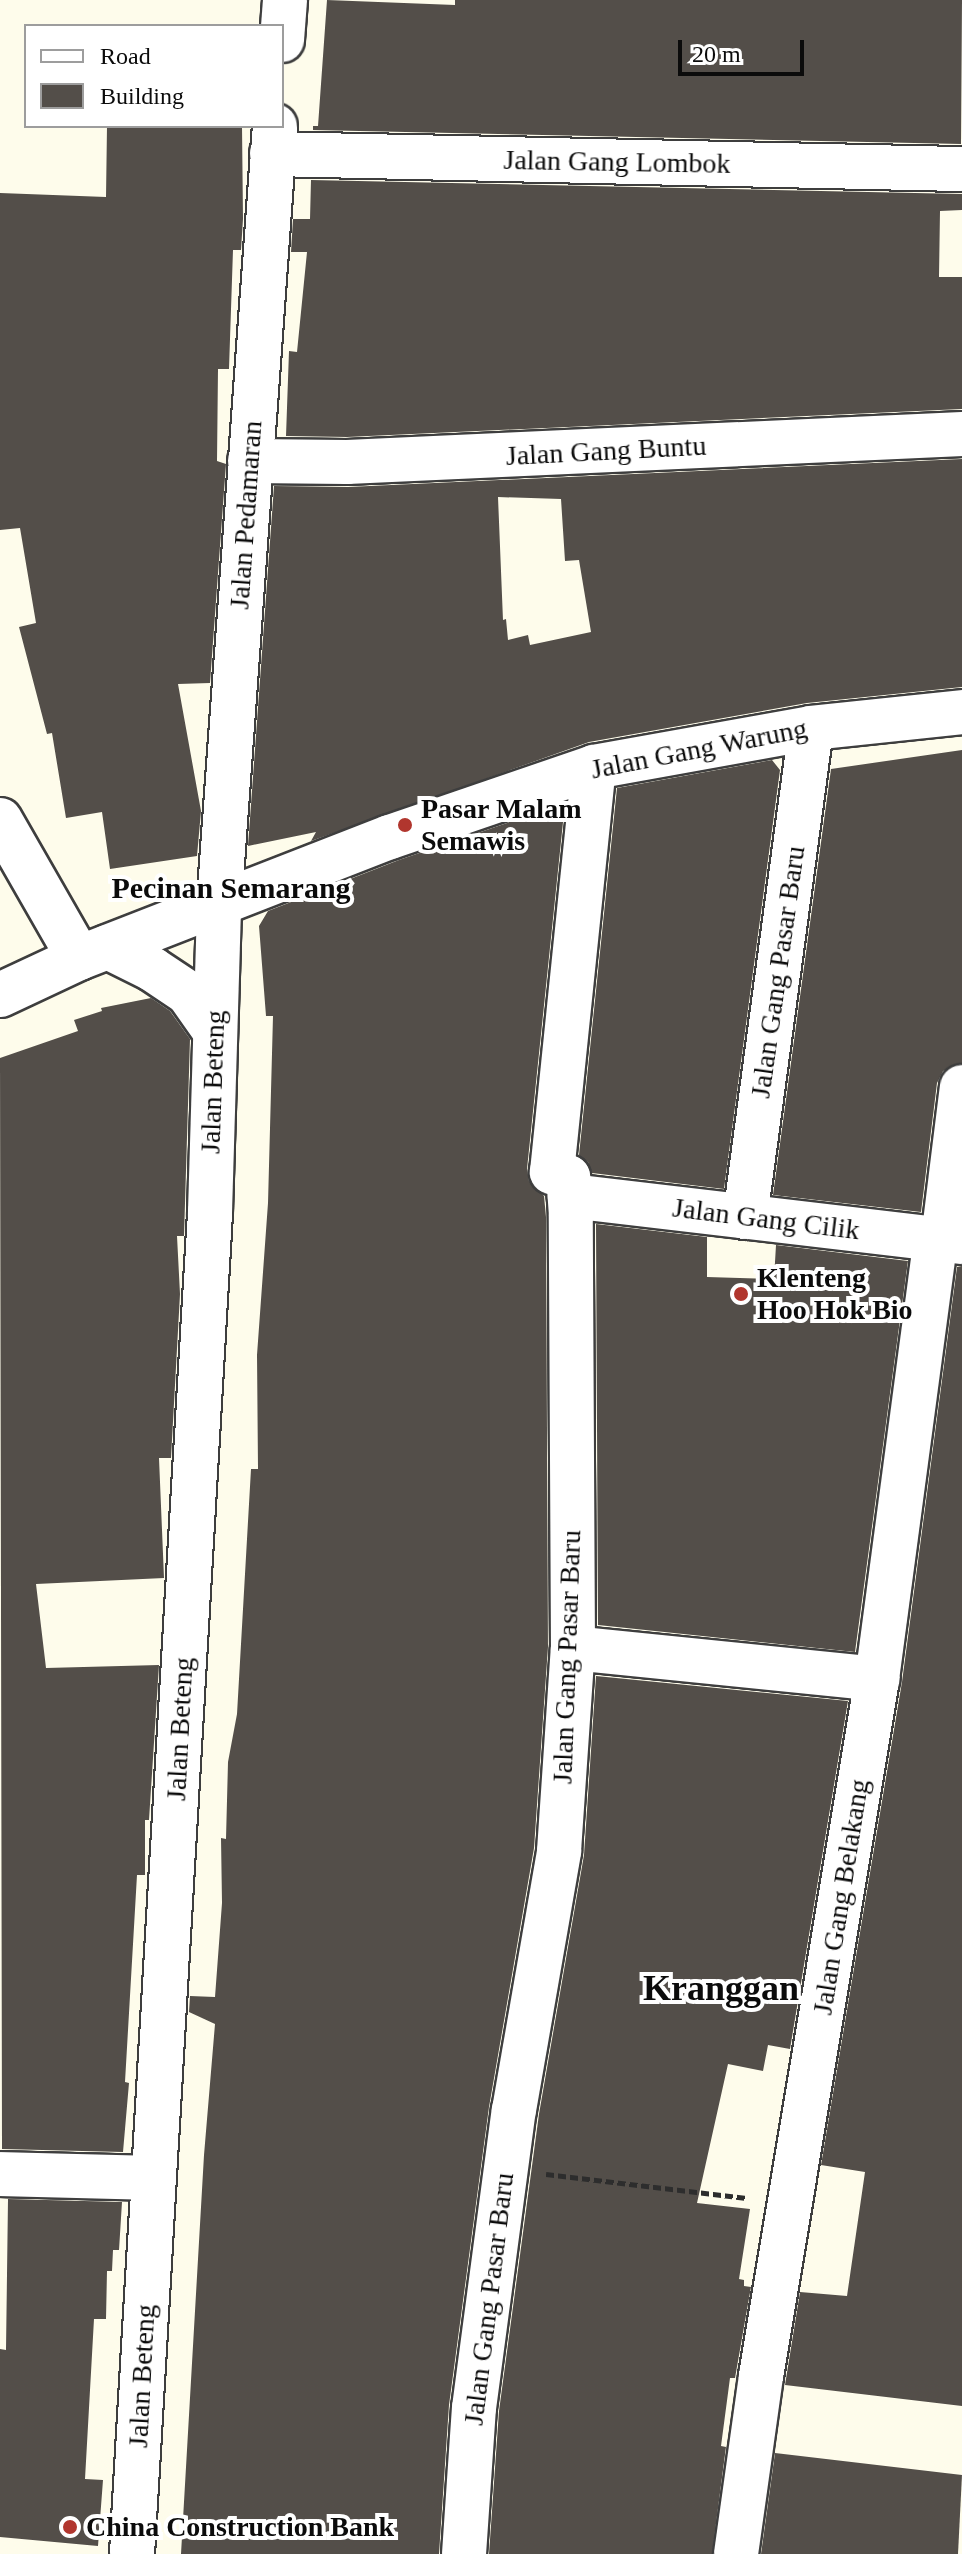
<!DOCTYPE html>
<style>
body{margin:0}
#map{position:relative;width:962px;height:2554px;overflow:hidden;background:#fefceb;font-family:Georgia,serif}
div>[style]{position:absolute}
.building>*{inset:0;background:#534e49}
.path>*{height:5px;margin-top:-2.5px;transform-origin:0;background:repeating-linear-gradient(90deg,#2d2d2d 0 8px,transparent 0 12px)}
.roads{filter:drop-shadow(2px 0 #3e3e3e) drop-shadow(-2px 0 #3e3e3e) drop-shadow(0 2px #3e3e3e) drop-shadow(0 -2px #3e3e3e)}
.minor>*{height:44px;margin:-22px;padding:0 22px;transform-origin:22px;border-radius:22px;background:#fff}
.dots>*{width:22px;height:22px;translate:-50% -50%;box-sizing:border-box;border:4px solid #fff;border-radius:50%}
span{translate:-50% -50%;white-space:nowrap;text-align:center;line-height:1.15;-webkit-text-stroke:8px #fff;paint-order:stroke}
.street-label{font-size:28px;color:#0b0b0b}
.poi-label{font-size:28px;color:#0b0b0b;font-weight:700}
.left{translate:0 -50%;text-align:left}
.neighbourhood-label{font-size:30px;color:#0b0b0b;font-weight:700}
.district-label{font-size:36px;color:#0b0b0b;font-weight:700}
.legend{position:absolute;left:24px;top:24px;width:260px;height:104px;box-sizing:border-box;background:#fff;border:2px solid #9d9d9d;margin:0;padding:10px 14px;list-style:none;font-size:24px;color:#0b0b0b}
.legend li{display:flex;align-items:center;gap:16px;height:40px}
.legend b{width:40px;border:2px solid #9d9d9d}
.scale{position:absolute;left:678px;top:40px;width:126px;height:36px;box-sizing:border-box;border:4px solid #0b0b0b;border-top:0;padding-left:10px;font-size:24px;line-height:28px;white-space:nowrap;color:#0b0b0b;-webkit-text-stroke:6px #fff;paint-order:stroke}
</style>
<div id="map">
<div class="building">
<div style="clip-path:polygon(327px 0,455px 5px,455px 0,962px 0,961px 144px,313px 130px,313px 126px,318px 126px)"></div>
<div style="clip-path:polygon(107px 126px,242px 126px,243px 219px,241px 250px,233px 250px,229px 369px,218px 369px,217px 461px,226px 464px,210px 683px,178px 684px,201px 811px,197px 856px,110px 869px,102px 812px,66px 818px,52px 733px,47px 734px,19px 627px,36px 623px,20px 528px,0 530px,0 193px,106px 197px)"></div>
<div style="clip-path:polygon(311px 180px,962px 194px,962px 210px,940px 211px,939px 277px,962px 277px,962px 409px,347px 437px,286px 436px,289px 351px,297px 352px,307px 252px,291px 252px,293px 219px,310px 219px)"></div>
<div style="clip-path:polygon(evenodd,962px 459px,962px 687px,807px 703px,589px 742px,311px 841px,316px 832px,248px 846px,274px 486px,348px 487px,962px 459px,498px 497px,561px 499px,565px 561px,579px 560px,591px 632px,530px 645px,528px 635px,508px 640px,506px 619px,503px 620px,498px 497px)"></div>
<div style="clip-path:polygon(962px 750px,962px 1063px,943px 1071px,937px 1083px,921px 1212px,773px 1195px,831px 769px)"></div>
<div style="clip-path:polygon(772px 760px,780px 770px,724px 1189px,592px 1173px,588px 1162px,579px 1155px,617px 788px)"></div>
<div style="clip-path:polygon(565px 803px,527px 1169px,529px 1181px,544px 1196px,546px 1217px,548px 1647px,534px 1848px,489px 2107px,449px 2405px,439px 2554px,181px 2554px,204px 2155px,215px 2024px,189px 2012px,190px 1996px,215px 1997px,222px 1903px,221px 1838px,226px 1839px,228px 1762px,237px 1714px,251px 1469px,258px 1469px,257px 1355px,268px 1203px,273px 1016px,266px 1016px,259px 926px,268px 911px,399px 860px)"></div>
<div style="clip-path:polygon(151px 998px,170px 1011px,190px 1039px,184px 1236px,177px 1236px,180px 1294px,171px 1458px,159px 1458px,164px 1578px,36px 1584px,46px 1668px,159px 1665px,149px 1820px,145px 1820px,145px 1875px,137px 1875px,125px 2082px,129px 2083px,123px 2152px,2px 2149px,0 1058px,78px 1031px,74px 1020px,102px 1011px,101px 1008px)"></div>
<div style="clip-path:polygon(596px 1224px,707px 1237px,707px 1277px,774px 1279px,776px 1245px,908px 1261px,855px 1652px,598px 1625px)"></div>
<div style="clip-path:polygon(962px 1266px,962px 2406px,785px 2385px,800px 2292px,847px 2296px,865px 2172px,821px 2165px,902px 1682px,957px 1267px)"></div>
<div style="clip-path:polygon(596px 1676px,848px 1701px,790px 2049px,768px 2045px,763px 2071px,728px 2064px,697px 2203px,750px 2209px,739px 2279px,744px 2280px,744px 2286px,751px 2287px,735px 2378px,730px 2378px,721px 2446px,726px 2447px,712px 2554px,489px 2554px,499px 2411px,539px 2114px,584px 1855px)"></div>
<div style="clip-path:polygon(8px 2199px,122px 2202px,119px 2250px,113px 2250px,112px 2271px,107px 2271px,106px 2319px,94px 2319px,85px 2479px,103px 2480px,98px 2546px,0 2537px,0 2349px,6px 2350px)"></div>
<div style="clip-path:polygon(775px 2453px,962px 2475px,958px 2554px,761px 2554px)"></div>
</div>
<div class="path">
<div style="left:546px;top:2174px;width:202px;rotate:6.8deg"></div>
</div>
<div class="roads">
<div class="minor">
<div style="left:282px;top:40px;width:40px;rotate:-85.7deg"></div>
<div style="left:272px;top:154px;width:690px;rotate:1.25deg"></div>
<div style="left:250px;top:461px;width:97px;rotate:0.6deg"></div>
<div style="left:347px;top:462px;width:616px;rotate:-2.61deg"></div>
<div style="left:0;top:820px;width:159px;rotate:60.2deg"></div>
<div style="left:108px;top:947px;width:49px;rotate:26.6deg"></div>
<div style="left:152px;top:969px;width:43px;rotate:33.7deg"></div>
<div style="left:188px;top:993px;width:45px;rotate:54.9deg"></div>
<div style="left:0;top:995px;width:87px;rotate:-25.1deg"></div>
<div style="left:79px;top:958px;width:334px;rotate:-21.3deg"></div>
<div style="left:390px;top:837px;width:216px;rotate:-18.9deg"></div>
<div style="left:594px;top:767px;width:220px;rotate:-10.2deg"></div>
<div style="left:811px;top:728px;width:152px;rotate:-6deg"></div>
<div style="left:570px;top:1196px;width:395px;rotate:6.7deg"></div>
<div style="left:745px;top:1217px;width:493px;rotate:-82.3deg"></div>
<div style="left:943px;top:1239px;width:153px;rotate:-82.9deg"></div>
<div style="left:573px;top:1648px;width:306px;rotate:5.8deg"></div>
<div style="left:0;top:2174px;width:153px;rotate:1.5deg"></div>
<div style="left:132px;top:2554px;width:1344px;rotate:-86.67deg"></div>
<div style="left:210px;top:1212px;width:307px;rotate:-88.3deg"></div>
<div style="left:219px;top:905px;width:781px;rotate:-85.89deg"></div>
<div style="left:464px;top:2554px;width:146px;rotate:-86.1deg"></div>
<div style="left:474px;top:2408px;width:301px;rotate:-82.4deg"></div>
<div style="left:514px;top:2110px;width:263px;rotate:-80.1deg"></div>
<div style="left:559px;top:1851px;width:203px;rotate:-86.1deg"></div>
<div style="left:573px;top:1648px;width:432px;rotate:-90.3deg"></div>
<div style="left:571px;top:1216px;width:39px;rotate:-94deg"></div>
<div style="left:568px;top:1177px;width:17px;rotate:-163deg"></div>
<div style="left:552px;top:1172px;width:407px;rotate:-84.1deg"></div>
<div style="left:736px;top:2554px;width:180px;rotate:-82deg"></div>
<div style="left:761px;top:2376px;width:707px;rotate:-80.55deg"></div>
<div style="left:877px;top:1679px;width:445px;rotate:-82.4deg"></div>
</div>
</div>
<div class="dots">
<div style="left:405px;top:825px;background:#b1362e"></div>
<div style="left:741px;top:1294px;background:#b1362e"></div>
<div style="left:70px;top:2527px;background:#b1362e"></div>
</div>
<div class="street-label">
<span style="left:617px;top:162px;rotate:1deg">Jalan Gang Lombok</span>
<span style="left:606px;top:451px;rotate:-3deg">Jalan Gang Buntu</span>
<span style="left:246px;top:515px;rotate:-86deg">Jalan Pedamaran</span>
<span style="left:699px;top:749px;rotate:-11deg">Jalan Gang Warung</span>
<span style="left:778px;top:972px;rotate:-82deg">Jalan Gang Pasar Baru</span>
<span style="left:213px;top:1082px;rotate:-88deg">Jalan Beteng</span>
<span style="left:766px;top:1219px;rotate:7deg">Jalan Gang Cilik</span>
<span style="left:567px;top:1657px;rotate:-88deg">Jalan Gang Pasar Baru</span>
<span style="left:180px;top:1729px;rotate:-87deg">Jalan Beteng</span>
<span style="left:841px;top:1897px;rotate:-81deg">Jalan Gang Belakang</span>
<span style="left:489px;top:2299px;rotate:-83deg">Jalan Gang Pasar Baru</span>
<span style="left:142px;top:2376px;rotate:-87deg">Jalan Beteng</span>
</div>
<div class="poi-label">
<span class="left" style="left:421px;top:825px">Pasar Malam<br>Semawis</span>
<span class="left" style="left:757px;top:1294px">Klenteng<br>Hoo Hok Bio</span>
<span class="left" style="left:86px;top:2527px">China Construction Bank</span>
</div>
<div class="neighbourhood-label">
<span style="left:231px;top:888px">Pecinan Semarang</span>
</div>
<div class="district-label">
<span style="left:721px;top:1989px">Kranggan</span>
</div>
<ul class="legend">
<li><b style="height:10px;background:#fff"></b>Road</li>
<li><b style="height:22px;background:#534e49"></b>Building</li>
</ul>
<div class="scale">20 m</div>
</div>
